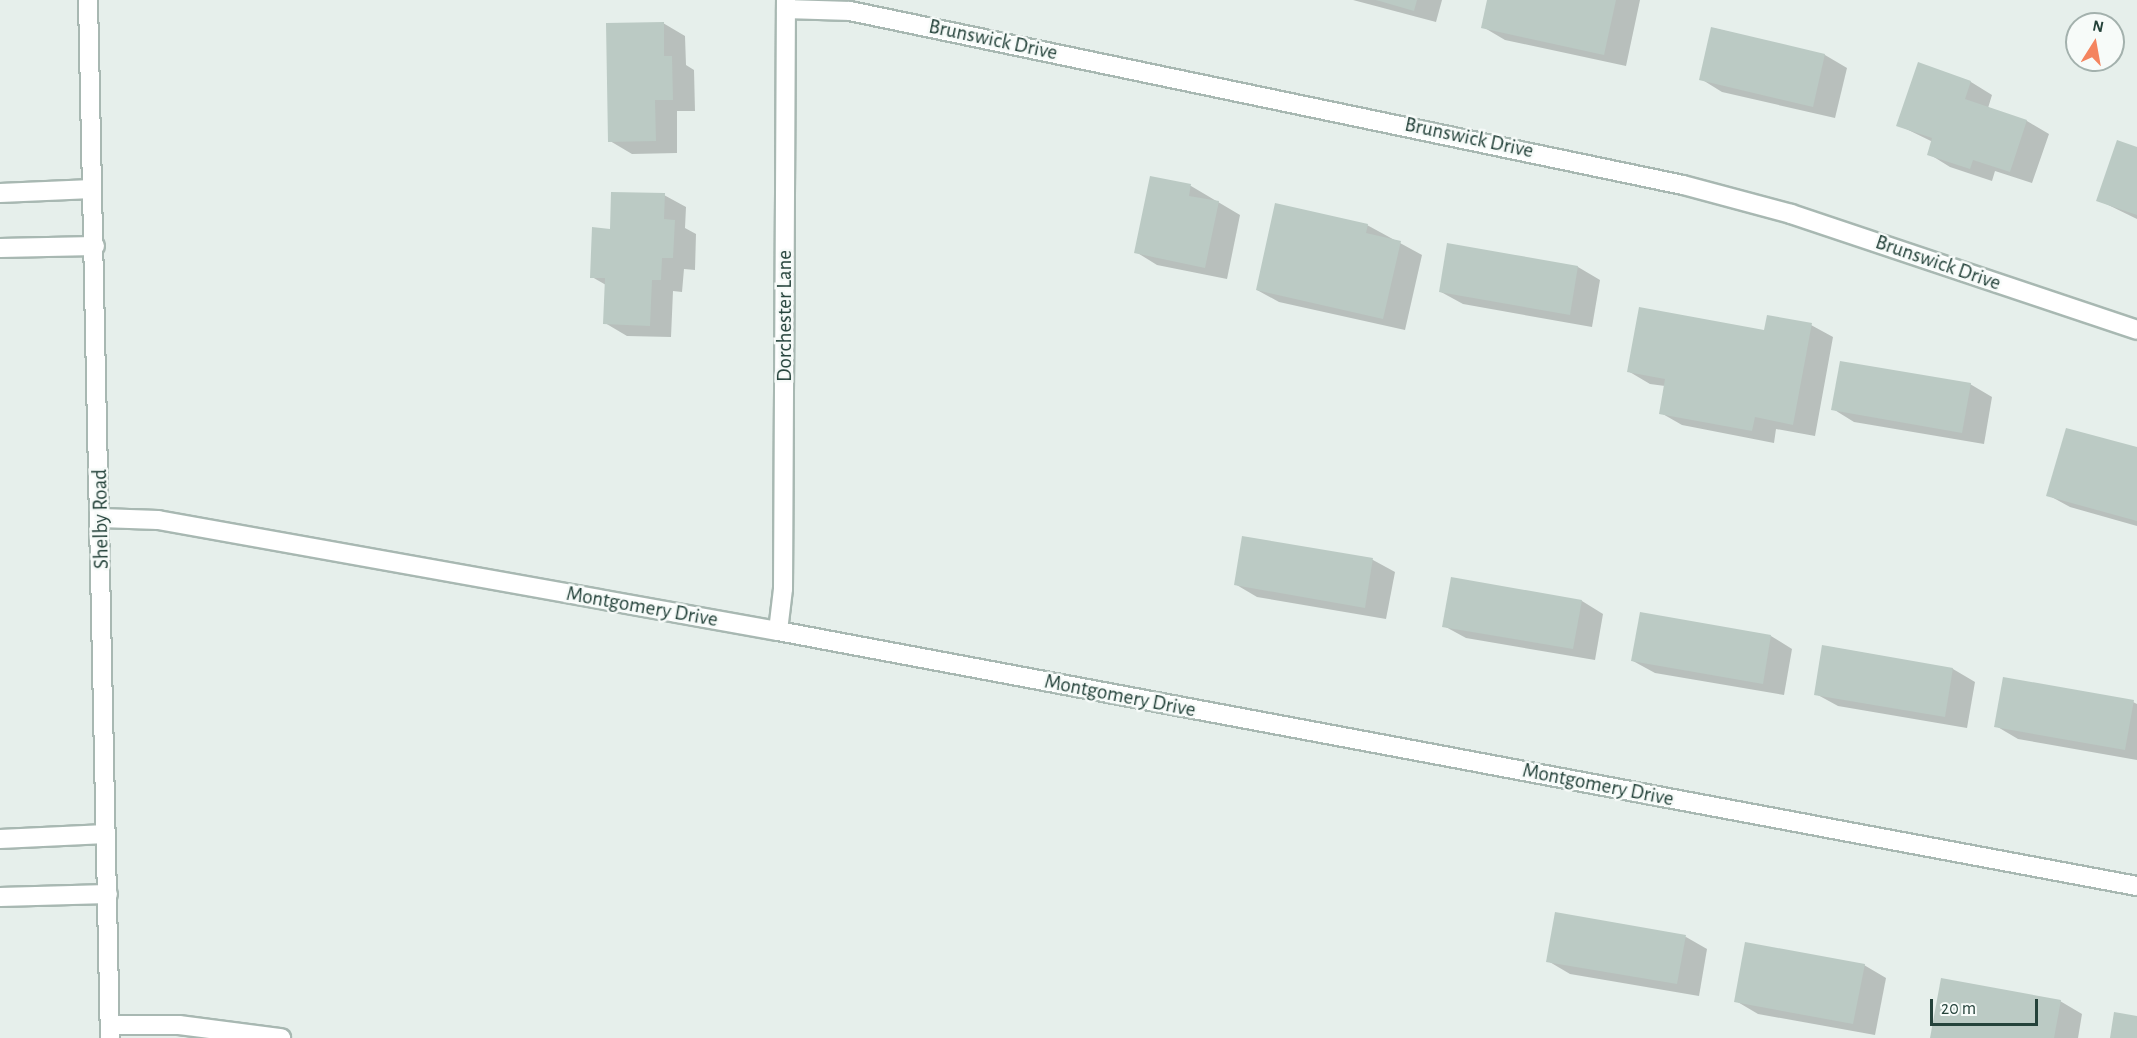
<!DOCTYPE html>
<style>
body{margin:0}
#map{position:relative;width:2137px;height:1038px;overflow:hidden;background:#e6efeb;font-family:"Alegreya Sans",sans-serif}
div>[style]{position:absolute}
.shadow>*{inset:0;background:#0003}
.building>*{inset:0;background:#bbcac4}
.roads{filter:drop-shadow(2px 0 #a8b8b2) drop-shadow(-2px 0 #a8b8b2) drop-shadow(0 2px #a8b8b2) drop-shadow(0 -2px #a8b8b2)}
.minor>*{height:18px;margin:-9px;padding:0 9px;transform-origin:9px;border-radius:9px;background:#fff}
span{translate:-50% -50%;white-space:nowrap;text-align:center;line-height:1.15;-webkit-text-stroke:5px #f7fbf9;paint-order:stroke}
.street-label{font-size:21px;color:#24423a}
.north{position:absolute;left:2065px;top:12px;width:60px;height:60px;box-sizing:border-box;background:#f7fbf9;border:2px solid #a3b1ad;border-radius:50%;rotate:11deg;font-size:16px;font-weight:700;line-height:24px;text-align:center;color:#24423a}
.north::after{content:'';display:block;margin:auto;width:21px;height:27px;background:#f4845f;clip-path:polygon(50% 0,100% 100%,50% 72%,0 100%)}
.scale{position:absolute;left:1930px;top:999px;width:108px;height:27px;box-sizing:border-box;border:3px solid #24423a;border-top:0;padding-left:8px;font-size:18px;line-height:21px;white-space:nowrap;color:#24423a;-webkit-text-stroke:4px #f7fbf9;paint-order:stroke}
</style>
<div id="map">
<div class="shadow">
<div style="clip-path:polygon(1353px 0,1442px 0,1436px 22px)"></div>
<div style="clip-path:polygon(1489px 0,1640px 0,1626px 66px,1505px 40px,1483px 27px)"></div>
<div style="clip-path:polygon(663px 23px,685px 36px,686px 65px,694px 70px,695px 111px,677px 111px,677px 153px,632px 154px,610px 141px)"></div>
<div style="clip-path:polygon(1713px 28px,1825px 55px,1847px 68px,1835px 118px,1722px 92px,1701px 79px)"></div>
<div style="clip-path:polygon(1919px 64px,1971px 82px,1992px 95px,1988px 108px,2027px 121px,2049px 134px,2032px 183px,1995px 171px,1992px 181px,1950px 167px,1929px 154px,1933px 142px,1898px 125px)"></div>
<div style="clip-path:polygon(2137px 149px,2137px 219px,2098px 200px)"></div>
<div style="clip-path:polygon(1151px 178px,1191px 186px,1240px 215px,1227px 279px,1157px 265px,1136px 252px)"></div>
<div style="clip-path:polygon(664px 195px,686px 207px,685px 228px,696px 234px,695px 270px,684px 269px,682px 292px,673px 291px,671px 337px,627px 336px,605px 323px,606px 285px,592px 277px,611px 230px)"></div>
<div style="clip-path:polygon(1367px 225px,1422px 255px,1405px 330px,1279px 302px,1257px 290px)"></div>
<div style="clip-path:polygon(1449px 245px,1578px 267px,1600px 280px,1592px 327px,1463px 304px,1441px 292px)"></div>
<div style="clip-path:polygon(1811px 325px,1833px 337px,1815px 436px,1776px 429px,1774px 443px,1682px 425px,1661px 413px,1665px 386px,1650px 384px,1628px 371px,1766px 332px)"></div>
<div style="clip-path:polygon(1970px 384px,1992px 397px,1984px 444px,1854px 422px,1833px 409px)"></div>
<div style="clip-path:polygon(2137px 449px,2137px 526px,2070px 507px,2048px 495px)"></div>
<div style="clip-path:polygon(1244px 537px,1373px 560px,1395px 572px,1386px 619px,1257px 597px,1235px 584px)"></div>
<div style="clip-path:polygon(1582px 601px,1603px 614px,1595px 660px,1466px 638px,1444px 626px)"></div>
<div style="clip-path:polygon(1771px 636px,1792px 649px,1784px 695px,1655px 673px,1633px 661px)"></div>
<div style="clip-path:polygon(1824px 646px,1953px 669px,1975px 682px,1967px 728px,1838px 706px,1816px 694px)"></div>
<div style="clip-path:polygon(2133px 702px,2137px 704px,2137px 760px,2018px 739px,1996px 726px)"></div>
<div style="clip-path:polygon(1686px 937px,1707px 949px,1699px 996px,1570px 974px,1548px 961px)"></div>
<div style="clip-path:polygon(1864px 965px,1886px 978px,1875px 1035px,1758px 1014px,1736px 1001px)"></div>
<div style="clip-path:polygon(2060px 1001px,2082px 1014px,2078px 1038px,1933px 1038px)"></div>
</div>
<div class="building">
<div style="clip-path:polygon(1376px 0,1417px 0,1414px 11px)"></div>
<div style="clip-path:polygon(1487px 0,1616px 0,1604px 55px,1481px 28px)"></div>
<div style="clip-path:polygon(664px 22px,664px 56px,672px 56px,673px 100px,655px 100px,656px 141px,608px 142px,606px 23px)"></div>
<div style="clip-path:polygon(1711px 27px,1825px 54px,1813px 107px,1699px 80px)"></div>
<div style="clip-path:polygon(1918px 62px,1971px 81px,1965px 99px,2027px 120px,2010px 172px,1973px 160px,1970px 169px,1927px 155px,1932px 138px,1896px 126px)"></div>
<div style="clip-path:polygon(2117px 140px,2137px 147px,2137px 215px,2096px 201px)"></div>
<div style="clip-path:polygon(1150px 176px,1191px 184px,1189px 196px,1219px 201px,1205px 268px,1134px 253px)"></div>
<div style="clip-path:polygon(611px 192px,665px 193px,664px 219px,675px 220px,673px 258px,662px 258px,661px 280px,652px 280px,650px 326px,603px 324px,605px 278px,590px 278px,592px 227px,610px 229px)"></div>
<div style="clip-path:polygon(1275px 203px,1368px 224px,1366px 233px,1401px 241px,1383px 319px,1256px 290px)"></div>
<div style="clip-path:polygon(1447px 243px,1578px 266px,1570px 315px,1439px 292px)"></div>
<div style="clip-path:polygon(1639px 307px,1764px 330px,1767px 315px,1812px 323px,1793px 425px,1755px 417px,1752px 431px,1659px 414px,1665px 379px,1627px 372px)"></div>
<div style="clip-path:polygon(1840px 361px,1971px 383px,1962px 433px,1831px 410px)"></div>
<div style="clip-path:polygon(2066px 428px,2137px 447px,2137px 521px,2046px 496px)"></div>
<div style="clip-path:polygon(1242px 536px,1373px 558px,1365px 608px,1234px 585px)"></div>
<div style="clip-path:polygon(1451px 577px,1582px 600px,1573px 649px,1442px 627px)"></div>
<div style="clip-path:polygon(1640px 612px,1771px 635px,1763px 684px,1631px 661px)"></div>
<div style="clip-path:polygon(1822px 645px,1953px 668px,1945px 717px,1814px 695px)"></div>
<div style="clip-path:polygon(2003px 677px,2134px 700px,2125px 750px,1994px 727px)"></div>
<div style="clip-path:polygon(1555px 912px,1686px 935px,1677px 984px,1546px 962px)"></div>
<div style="clip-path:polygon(1745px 942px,1865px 964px,1853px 1024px,1734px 1002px)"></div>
<div style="clip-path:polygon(1941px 978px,2061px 1000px,2054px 1038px,1930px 1038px)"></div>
<div style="clip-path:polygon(2114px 1012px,2137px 1016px,2137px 1038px,2110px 1038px)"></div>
</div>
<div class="roads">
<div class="minor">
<div style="left:88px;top:0;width:1038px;rotate:88.79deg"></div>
<div style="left:786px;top:9px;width:64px;rotate:1.8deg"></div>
<div style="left:850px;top:11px;width:851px;rotate:11.8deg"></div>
<div style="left:1683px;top:185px;width:112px;rotate:15deg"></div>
<div style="left:1791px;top:214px;width:365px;rotate:18.5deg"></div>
<div style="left:0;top:193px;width:92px;rotate:-2.5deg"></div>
<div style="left:0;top:248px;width:95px;rotate:-1.2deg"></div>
<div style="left:101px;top:518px;width:57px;rotate:2deg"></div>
<div style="left:158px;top:520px;width:630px;rotate:10.15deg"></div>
<div style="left:778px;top:631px;width:1383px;rotate:10.63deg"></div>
<div style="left:778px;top:631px;width:42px;rotate:-83.2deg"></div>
<div style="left:783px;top:589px;width:589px;rotate:-89.71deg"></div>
<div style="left:0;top:839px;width:106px;rotate:-2.7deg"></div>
<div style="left:0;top:897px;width:108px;rotate:-1.6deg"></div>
<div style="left:110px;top:1025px;width:69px"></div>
<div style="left:179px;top:1025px;width:103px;rotate:7.3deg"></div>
</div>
</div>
<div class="street-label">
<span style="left:993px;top:40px;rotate:12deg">Brunswick Drive</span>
<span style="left:1469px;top:138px;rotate:12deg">Brunswick Drive</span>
<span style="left:1938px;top:263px;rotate:19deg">Brunswick Drive</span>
<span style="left:785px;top:316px;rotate:-90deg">Dorchester Lane</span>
<span style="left:101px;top:519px;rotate:-91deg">Shelby Road</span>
<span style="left:642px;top:607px;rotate:10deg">Montgomery Drive</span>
<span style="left:1120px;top:696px;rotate:11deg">Montgomery Drive</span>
<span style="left:1598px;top:785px;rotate:11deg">Montgomery Drive</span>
</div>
<div class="north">N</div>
<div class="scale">20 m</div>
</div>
